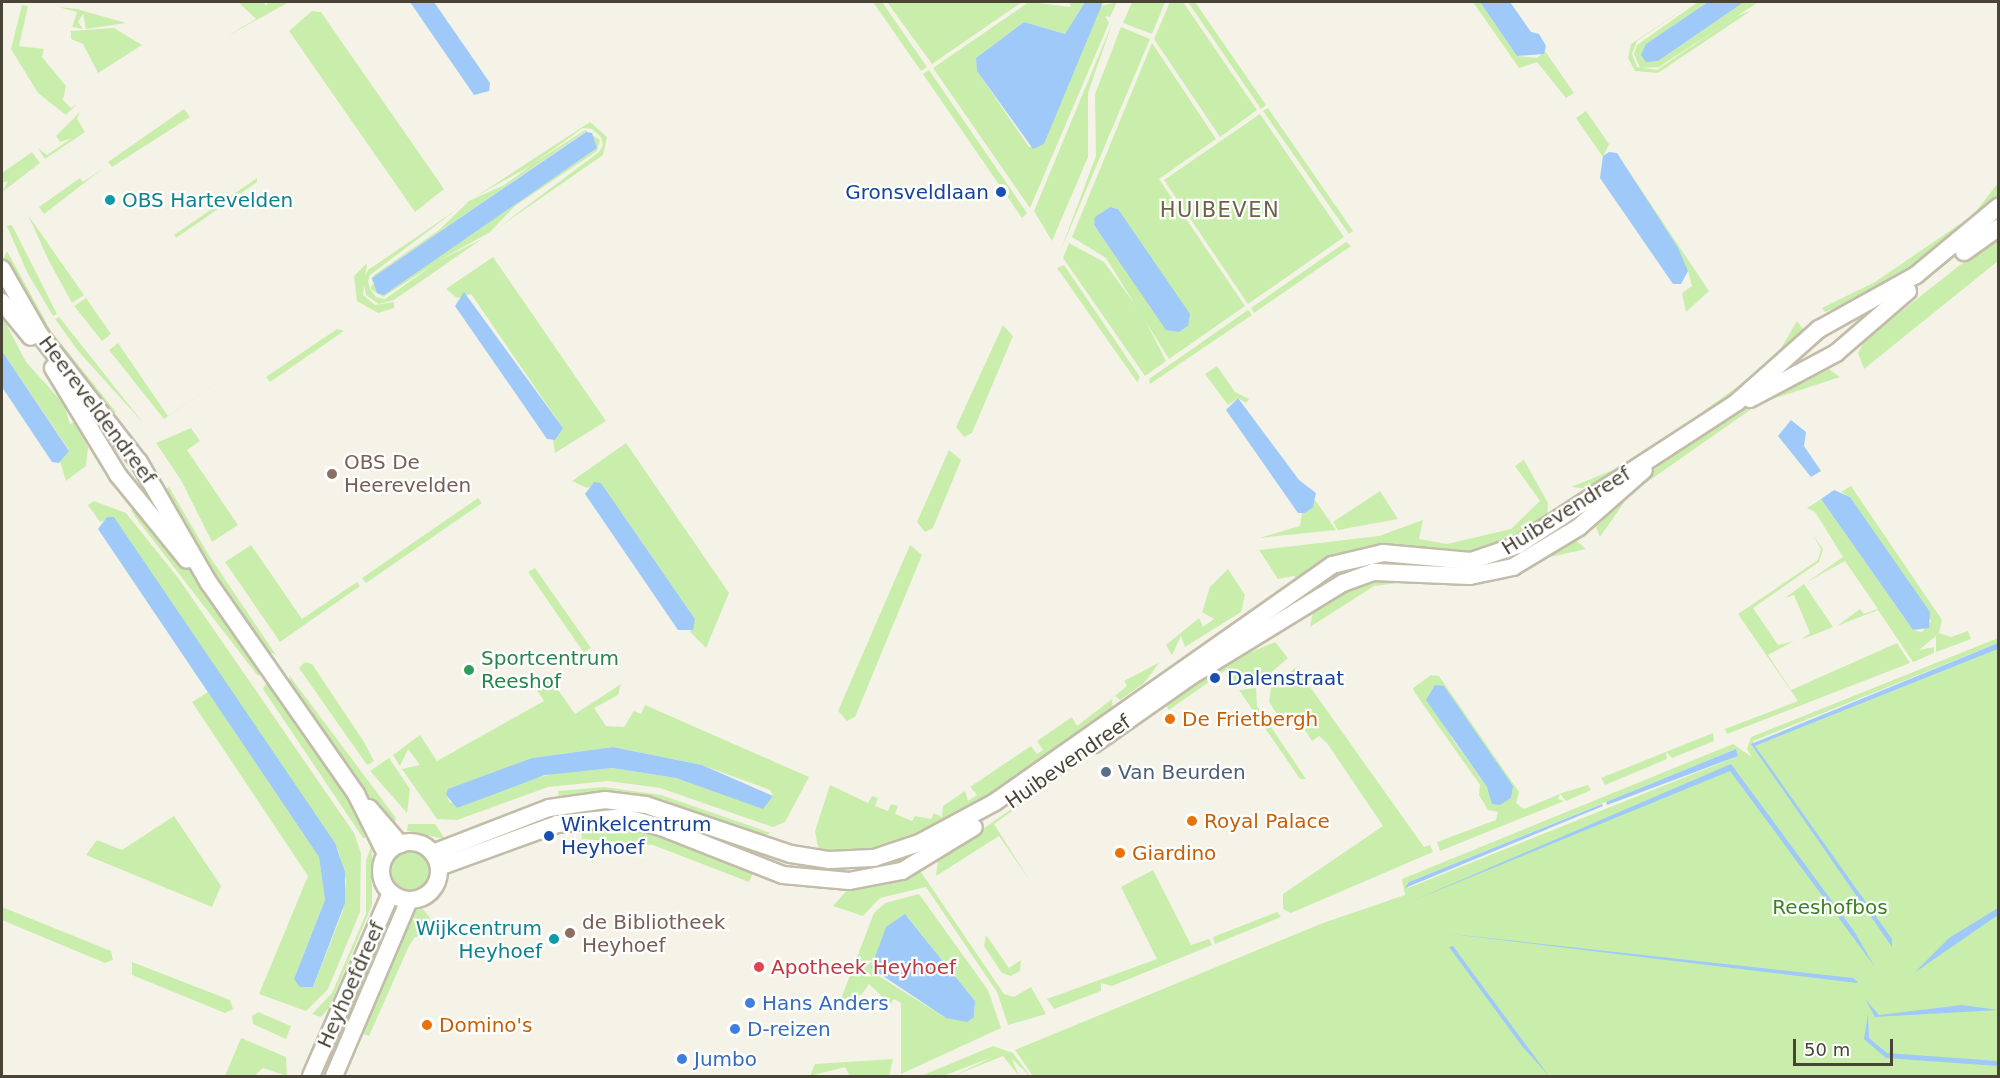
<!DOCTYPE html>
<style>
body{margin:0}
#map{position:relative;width:2000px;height:1078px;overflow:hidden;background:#f5f3e7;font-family:"DejaVu Sans",sans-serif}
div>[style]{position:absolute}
.green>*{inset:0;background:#c9eeac}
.round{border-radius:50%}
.water>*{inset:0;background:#9ec9f8}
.roads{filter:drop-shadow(2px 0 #c2bca9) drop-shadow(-2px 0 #c2bca9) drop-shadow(0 2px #c2bca9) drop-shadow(0 -2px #c2bca9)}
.minor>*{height:16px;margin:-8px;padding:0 8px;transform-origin:8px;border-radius:8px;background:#fff}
.minor>.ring{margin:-8px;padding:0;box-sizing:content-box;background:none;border:16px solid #fff;border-radius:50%}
.dots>*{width:16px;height:16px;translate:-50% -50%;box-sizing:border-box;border:3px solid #fff;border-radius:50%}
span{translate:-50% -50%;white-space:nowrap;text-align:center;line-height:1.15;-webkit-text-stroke:4.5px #fff;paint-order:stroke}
.transit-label{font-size:20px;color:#164399}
.right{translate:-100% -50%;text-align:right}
.left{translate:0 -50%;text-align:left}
.culture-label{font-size:20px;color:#0d838f}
.street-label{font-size:20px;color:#494435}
.education-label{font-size:20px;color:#785e54}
.leisure-label{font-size:20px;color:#27864d}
.food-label{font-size:20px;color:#c56008}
.service-label{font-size:20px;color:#4e5e75}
.park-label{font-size:20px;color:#3c8222}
.health-label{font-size:20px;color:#be3a42}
.shop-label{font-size:20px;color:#366cbe}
.neighbourhood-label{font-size:21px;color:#6d634b;letter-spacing:1.5px}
.frame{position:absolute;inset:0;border:3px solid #494435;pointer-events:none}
.scale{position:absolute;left:1793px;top:1039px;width:100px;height:27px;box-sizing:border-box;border:3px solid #494435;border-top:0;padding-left:8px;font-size:18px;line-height:21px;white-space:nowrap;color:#494435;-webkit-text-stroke:4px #fff;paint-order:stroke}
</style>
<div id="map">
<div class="green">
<div style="clip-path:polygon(238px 2px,263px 2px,267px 6px,267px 2px,289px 2px,224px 38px,256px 19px)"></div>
<div style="clip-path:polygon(873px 2px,882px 2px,927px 67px,921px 71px)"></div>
<div style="clip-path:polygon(887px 2px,1022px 2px,932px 64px)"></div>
<div style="clip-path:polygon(1029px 2px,1071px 7px,1069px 2px,1085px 2px,1065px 34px,1024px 22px,976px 58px,977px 71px,1029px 147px,1044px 144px,1097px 7px,1117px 2px,1110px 17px,1105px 16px,1109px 23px,1030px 208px,933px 68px)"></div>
<div style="clip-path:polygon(1132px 2px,1165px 2px,1152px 34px,1123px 23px)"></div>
<div style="clip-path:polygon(1170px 2px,1183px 2px,1257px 110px,1220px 137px,1154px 39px)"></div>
<div style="clip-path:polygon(1188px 2px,1195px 2px,1266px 105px,1261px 109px)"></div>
<div style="clip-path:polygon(1473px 2px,1480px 2px,1517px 56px,1537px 58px,1545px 51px,1574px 93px,1566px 98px,1537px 62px,1519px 68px)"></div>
<div style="clip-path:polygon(1694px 2px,1637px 41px,1632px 54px,1637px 67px,1657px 70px,1735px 17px,1752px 10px,1658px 73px,1635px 71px,1628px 58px,1631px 44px)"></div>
<div style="clip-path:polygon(1698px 2px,1708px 2px,1646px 44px,1658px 61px,1744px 2px,1757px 3px,1659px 67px,1640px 68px,1634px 54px,1637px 45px)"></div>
<div style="clip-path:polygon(22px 5px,28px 6px,19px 46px,44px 49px,42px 57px,66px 86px,63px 100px,71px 108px,77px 104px,66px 115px,38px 93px,11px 49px)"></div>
<div style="clip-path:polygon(58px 7px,77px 9px,126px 23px,86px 29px,83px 14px,78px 22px,83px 29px,72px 27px,77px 12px)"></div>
<div style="clip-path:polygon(312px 11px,321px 12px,444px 189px,415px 212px,289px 31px)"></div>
<div style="clip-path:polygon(1113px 21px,1088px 93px,1088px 157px,1052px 241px,1034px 211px)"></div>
<div style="clip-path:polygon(1121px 27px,1150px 39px,1060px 252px,1096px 156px,1095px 94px)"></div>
<div style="clip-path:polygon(114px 28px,142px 45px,98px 73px,83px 44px,71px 39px,71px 31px)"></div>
<div style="clip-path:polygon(evenodd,1152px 43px,1216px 139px,1159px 179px,1245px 306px,1169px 359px,1106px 258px,1072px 237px,1152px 43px,1110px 207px,1118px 209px,1188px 326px,1179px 332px,1094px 226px,1096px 217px,1110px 207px)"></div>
<div style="clip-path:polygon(929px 70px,1027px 213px,1022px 218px,923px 74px)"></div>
<div style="clip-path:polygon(1268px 108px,1353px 231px,1349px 234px,1263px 111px)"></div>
<div style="clip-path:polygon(184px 109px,190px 117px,112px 167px,108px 162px)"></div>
<div style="clip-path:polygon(1586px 111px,1609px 144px,1603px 157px,1576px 118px)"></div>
<div style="clip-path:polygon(80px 112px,77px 119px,85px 132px,45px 159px,38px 148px,47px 155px,72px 138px,60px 142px,56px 136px)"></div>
<div style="clip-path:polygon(1260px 114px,1344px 237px,1248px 304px,1164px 180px)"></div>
<div style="clip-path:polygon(evenodd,590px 122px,607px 137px,603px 155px,495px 230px,599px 152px,603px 145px,601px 137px,592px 129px,583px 128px,534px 163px,585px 130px,600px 140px,597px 151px,515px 206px,490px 232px,438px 261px,482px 239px,394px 300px,379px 304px,366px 295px,363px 280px,368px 270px,459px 208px,370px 275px,368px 281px,370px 289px,376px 297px,385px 299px,436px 263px,383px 297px,371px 289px,374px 275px,439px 230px,469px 201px,504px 185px,532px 165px,475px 197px,590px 122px,585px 132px,592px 133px,597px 148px,431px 262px,372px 285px,372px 278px,585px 132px)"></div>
<div style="clip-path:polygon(32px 152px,40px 163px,2px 192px,8px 181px,2px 183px,2px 173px)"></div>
<div style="clip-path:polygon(105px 167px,44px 214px,39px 207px,80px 178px,83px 182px)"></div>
<div style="clip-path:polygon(1628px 170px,1709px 291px,1686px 312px,1682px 293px,1692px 286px,1688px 271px)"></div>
<div style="clip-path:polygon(257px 178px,257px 182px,176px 238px,174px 235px)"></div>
<div style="clip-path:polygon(1998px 183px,1998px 198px,1944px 244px,1860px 298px,1825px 312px,1822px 308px,1875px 282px,1973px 215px)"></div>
<div style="clip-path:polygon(28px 215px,84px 295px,72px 303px,49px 261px)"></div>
<div style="clip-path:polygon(12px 225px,57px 314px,53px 316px,27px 272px,7px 226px)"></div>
<div style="clip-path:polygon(1998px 235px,1998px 261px,1864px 369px,1858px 353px,1865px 340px)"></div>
<div style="clip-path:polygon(1346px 242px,1351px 246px,1254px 313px,1251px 308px)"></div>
<div style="clip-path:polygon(1069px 243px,1104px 262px,1142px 314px,1166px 361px,1145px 376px,1063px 258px)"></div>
<div style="clip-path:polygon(7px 251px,51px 331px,116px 412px,110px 417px,67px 365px,2px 263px)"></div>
<div style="clip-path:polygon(493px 257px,606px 421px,555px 453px,553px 440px,563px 428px,471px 294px,457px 298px,446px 289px)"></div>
<div style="clip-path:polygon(367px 263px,363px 295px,375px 305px,394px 302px,394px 308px,378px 313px,357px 301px,354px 276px)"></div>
<div style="clip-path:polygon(1064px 265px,1140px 377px,1137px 382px,1057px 268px)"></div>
<div style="clip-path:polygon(86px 298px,111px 334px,102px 341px,74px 306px)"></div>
<div style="clip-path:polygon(1248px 310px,1252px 315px,1150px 384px,1149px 379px)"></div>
<div style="clip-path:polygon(2px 316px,26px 362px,64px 404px,70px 424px,74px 422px,88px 447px,86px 466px,66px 481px,60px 461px,69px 450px,2px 351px)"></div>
<div style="clip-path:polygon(59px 317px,64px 323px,144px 424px,79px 352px,55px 319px)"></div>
<div style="clip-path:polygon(1797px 321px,1807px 335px,1741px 391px,1620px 473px,1591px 489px,1571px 487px,1633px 462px,1748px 379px,1777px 355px)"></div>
<div style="clip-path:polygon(1003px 325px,1013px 336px,972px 433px,964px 437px,956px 427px)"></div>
<div style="clip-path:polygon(337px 329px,344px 331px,270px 382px,266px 377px)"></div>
<div style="clip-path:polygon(118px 343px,168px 416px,259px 354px,164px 419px,109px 350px)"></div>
<div style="clip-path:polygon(1217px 366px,1235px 392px,1249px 399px,1246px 403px,1238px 398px,1228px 405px,1205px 374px)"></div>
<div style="clip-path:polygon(1826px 367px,1840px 377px,1760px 403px,1630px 494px,1600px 537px,1596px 527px,1610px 513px,1607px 509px,1652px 471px,1754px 400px)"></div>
<div style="clip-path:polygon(191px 428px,200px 441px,187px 450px,238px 525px,212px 542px,181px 480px,156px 443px)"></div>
<div style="clip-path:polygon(626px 443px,729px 593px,706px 648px,690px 632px,695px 619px,601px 483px,587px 488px,572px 481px)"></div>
<div style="clip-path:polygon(949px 450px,961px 460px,933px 528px,925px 532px,917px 522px)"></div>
<div style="clip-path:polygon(1524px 460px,1548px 503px,1547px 518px,1529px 533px,1482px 554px,1404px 550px,1298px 581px,1294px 576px,1278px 579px,1259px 550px,1379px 536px,1423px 520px,1419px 539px,1447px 544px,1511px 529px,1540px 501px,1515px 466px)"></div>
<div style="clip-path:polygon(1851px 486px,1942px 620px,1939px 633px,1951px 637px,1968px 631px,1971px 639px,1936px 652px,1936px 636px,1919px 650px,1934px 647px,1934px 653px,1913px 662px,1878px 610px,1837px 626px,1860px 609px,1864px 614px,1878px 609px,1845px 561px,1807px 582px,1843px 557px,1815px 512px,1807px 508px,1821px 499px,1913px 630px,1922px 632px,1931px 621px,1850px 497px,1841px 492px)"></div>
<div style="clip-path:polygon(169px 487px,208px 554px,276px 655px,265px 650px,216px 581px,162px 491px)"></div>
<div style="clip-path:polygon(1380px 491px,1398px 519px,1338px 530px,1333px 522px)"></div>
<div style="clip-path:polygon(478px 498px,482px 503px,366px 583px,362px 578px)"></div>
<div style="clip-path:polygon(1315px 500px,1336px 530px,1259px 538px,1300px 526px,1302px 513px)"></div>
<div style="clip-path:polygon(94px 501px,126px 513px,179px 579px,354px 833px,361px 853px,360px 912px,328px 989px,306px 1011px,259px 994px,308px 876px,192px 702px,208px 692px,319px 857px,325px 900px,294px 979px,313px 987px,343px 911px,346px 880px,338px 850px,114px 517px,100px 522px,88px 505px)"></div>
<div style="clip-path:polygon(138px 506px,199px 582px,262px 672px,258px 676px,139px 522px,131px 511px)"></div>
<div style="clip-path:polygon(1813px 535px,1823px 549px,1819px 562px,1753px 608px,1778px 645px,1794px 641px,1768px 655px,1791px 690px,1897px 643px,1910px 663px,1727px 734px,1725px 729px,1798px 701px,1738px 614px,1818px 560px,1821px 549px)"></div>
<div style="clip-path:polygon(1572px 537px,1586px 549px,1550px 557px,1510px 578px,1471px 586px,1415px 581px,1374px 586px,1310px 627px,1314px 606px,1360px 579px,1465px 580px)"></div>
<div style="clip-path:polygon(251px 545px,302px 619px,357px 582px,360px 586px,280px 642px,225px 562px)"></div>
<div style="clip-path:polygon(910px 545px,922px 555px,855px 717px,847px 721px,838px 711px)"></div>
<div style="clip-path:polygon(535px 568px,591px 648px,584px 653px,528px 572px)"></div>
<div style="clip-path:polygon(1228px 569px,1245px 595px,1241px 612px,1185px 647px,1181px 636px,1172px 655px,1166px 645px,1199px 618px,1203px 627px,1214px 619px,1202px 612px,1210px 587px)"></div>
<div style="clip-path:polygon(1804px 584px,1833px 627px,1801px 640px,1810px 633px,1794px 595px,1785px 598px)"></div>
<div style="clip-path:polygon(evenodd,1998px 638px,1998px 643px,1753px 741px,1755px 746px,1998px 649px,1998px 1076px,1033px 1076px,1015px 1050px,1323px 923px,1405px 895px,1402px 879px,1733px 744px,1752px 757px,1747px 749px,1751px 737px,1998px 638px,1736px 749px,1738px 756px,1408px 888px,1409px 882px,1736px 749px)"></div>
<div style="clip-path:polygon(1275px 642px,1288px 658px,1260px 682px,1235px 683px,1226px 670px,1169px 710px,1166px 706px,1235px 659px)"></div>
<div style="clip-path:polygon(305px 662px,312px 664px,364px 742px,374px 761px,367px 765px,299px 668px)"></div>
<div style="clip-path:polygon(1160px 662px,1144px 683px,1120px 700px,1115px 696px,1127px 686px,1124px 681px)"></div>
<div style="clip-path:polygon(1296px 667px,1424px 847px,1430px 845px,1433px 852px,1291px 913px,1283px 909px,1283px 894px,1383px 826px,1327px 743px,1319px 736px,1312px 741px,1295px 715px,1283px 723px,1269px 702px,1271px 688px)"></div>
<div style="clip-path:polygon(289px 675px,396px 818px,394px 825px,361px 788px,292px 689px)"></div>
<div style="clip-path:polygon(evenodd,1431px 675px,1439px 676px,1519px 792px,1516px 803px,1524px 809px,1562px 793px,1588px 785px,1591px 790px,1566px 801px,1560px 794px,1558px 799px,1564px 801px,1440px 851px,1437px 842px,1496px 820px,1498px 812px,1488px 810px,1479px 795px,1480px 785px,1415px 693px,1413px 688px,1431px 675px,1435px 685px,1500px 805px,1451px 737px,1435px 685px)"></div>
<div style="clip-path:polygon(evenodd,549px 677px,575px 714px,621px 684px,618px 695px,594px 708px,606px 726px,624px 727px,634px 711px,641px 714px,645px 705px,809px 777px,785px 822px,773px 827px,660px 788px,608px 781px,548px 787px,457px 820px,437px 819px,402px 769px,420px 765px,408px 749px,400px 766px,393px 755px,420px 735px,437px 761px,544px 701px,535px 687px,549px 677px,613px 747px,702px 765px,770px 790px,773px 796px,762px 808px,676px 778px,612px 768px,558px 772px,450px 803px,446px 795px,449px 789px,532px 758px,613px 747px)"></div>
<div style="clip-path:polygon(268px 680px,351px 799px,374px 837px,363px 838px,263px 689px)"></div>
<div style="clip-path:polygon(1256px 688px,1257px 706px,1306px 779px,1300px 779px,1239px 690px)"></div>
<div style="clip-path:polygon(1112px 699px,1113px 710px,960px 820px,876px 852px,819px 853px,815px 831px,830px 785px,868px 803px,872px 796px,878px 798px,875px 806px,888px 811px,891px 804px,898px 806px,895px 814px,912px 821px,915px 816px,931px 819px,934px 813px,942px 817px,943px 806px,965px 791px,968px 801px,977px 795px,970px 787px,1031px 746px,1037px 754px,1043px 750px,1037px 741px,1072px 717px,1077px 726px)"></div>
<div style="clip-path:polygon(1130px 727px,994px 824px,1030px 881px,999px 836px,936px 876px,938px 860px)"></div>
<div style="clip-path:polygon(1713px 733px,1714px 741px,1672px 758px,1666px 752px,1667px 759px,1605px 785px,1601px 778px)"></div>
<div style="clip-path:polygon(389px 758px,410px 789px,407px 813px,370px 771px)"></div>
<div style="clip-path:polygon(604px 787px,661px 795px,771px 833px,762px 836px,643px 797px,595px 793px,559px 798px,558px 791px)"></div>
<div style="clip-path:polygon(174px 816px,221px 886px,212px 907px,86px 855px,97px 840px,122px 850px)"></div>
<div style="clip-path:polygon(580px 822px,630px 822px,755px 869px,749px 882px,653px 845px,582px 839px)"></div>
<div style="clip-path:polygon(408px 824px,435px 824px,445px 839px,407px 831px)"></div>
<div style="clip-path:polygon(372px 844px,372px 905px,329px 1008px,321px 1017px,312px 1014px,332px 993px,366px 914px,366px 861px)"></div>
<div class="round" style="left:389px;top:850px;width:42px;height:42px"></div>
<div style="clip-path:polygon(1153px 870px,1191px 945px,1209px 939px,1212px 945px,1112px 986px,1101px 983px,1101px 991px,1054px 1009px,1047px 999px,1157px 959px,1121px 887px)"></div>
<div style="clip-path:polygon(921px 872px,1004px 994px,1014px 997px,1031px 987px,1046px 1014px,1008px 1025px,997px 992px,926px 887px,880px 898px,863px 916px,833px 906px,849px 888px)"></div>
<div style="clip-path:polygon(evenodd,919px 894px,988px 990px,1001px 1028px,901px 1074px,901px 1003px,894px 999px,890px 1004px,869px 984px,862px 994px,839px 1004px,874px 913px,885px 903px,919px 894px,907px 916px,975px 1001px,974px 1017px,946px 1018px,874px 973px,907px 916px)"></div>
<div style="clip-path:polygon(2px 907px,111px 951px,113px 960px,105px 963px,2px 920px)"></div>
<div style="clip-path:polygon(423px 909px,430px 918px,425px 936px,415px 937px,409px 946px,369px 1036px,356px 1031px,412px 910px)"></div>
<div style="clip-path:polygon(1277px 912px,1281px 917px,1215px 944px,1213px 937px)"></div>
<div style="clip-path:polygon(381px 921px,391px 925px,347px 1027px,339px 1024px)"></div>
<div style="clip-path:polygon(986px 935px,1009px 968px,1021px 960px,1020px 971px,1011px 976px,1002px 973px,984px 946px)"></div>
<div style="clip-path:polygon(132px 962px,230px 1000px,233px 1009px,225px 1013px,132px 975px)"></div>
<div style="clip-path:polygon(258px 1012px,291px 1026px,286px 1039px,253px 1024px,252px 1016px)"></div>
<div style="clip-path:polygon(241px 1038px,286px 1057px,287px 1076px,263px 1068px,254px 1076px,225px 1076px)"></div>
<div style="clip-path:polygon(993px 1046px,1013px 1053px,1030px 1076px,1012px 1059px,1019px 1076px,1003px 1056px,953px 1076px,993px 1057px,943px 1076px,921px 1076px)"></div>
<div style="clip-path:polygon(893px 1059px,889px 1076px,850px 1076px,845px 1067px,810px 1076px,815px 1064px)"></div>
</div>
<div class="water">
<div style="clip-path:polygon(410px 2px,434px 2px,490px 83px,489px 91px,474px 95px)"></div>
<div style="clip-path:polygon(1085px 2px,1103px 2px,1044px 144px,1033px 149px,977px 71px,976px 58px,1024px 22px,1065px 34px)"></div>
<div style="clip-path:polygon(1480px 2px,1510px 2px,1531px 32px,1539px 34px,1546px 46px,1544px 54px,1517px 56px)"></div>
<div style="clip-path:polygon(1708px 2px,1744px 2px,1658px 61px,1646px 62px,1641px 55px,1646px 44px)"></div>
<div style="clip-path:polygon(586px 132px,592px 133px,597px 148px,384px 295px,377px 293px,372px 278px)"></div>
<div style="clip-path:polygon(1609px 152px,1617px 153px,1678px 248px,1688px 271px,1681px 284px,1673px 284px,1600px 178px,1603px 156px)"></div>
<div style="clip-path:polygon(1110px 207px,1118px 209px,1190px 314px,1188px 326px,1179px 332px,1166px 330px,1094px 225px,1095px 217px)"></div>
<div style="clip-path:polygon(464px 292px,563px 428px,555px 440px,547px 439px,455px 306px)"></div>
<div style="clip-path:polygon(2px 351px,69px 451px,59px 463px,52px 462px,2px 387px)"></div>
<div style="clip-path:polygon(1238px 398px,1299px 480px,1316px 493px,1313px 507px,1305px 513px,1298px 513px,1226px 410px)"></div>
<div style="clip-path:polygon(1791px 420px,1806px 432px,1804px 446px,1821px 471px,1811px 477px,1778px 436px)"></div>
<div style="clip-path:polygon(594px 482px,601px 483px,695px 619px,693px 630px,678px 630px,585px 494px)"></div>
<div style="clip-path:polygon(1834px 490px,1850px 497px,1930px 612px,1929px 628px,1913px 630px,1821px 499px)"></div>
<div style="clip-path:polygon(107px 517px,114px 517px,335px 843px,345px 872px,345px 903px,313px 987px,300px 987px,294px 979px,325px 900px,319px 857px,98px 529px)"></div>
<div style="clip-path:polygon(1998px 643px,1998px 649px,1755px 746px,1892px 939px,1892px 947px,1751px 744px)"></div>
<div style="clip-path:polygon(1435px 685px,1444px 686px,1513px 786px,1511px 798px,1500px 805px,1492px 804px,1487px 787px,1426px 700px)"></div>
<div style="clip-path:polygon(613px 747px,702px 765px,773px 796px,763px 809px,676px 778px,612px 768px,545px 775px,457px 808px,446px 795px,448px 789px,532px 758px)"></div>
<div style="clip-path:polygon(1736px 749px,1738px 756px,1607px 805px,1606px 802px)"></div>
<div style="clip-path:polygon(1731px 764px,1854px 931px,1875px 967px,1730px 771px,1412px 901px)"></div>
<div style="clip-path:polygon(1602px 804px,1603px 806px,1405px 888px,1409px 882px)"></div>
<div style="clip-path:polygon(1998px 908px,1998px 915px,1914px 973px,1949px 938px)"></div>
<div style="clip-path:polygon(905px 914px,975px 1001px,974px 1017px,967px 1022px,946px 1018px,871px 968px,886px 927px)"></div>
<div style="clip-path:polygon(1443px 933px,1853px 978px,1858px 982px,1857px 983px)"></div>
<div style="clip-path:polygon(1453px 946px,1475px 976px,1549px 1076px,1522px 1046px,1449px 947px)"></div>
<div style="clip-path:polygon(1865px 999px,1879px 1015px,1962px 1005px,1998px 1010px,1875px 1017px)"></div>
<div style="clip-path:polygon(1868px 1014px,1869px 1038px,1887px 1053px,1998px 1061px,1998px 1066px,1886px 1058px,1864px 1039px)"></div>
</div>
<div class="roads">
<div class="minor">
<div style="left:1964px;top:252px;width:42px;rotate:-35.2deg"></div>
<div style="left:2px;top:269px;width:76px;rotate:60.1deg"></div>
<div style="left:40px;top:335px;width:161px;rotate:52.1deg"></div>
<div style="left:139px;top:462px;width:140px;rotate:60deg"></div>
<div style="left:209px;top:583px;width:257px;rotate:55.1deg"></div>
<div style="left:356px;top:794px;width:67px;rotate:63.4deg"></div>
<div style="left:2px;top:302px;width:45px;rotate:50.4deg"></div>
<div style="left:53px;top:368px;width:125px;rotate:58.7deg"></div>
<div style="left:118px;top:475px;width:109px;rotate:50.9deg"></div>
<div style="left:1750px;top:399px;width:98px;rotate:-28.1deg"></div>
<div style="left:1836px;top:353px;width:95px;rotate:-40.7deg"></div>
<div style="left:1094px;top:744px;width:118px;rotate:-35deg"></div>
<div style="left:1191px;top:676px;width:178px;rotate:-31.5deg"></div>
<div style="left:1343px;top:583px;width:33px;rotate:-20deg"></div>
<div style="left:1374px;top:572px;width:96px;rotate:2.4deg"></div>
<div style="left:1470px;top:576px;width:44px;rotate:-11.8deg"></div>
<div style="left:1513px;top:567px;width:77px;rotate:-31.2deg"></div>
<div style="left:1579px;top:527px;width:86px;rotate:-41.2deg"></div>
<div style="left:369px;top:808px;width:48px;rotate:49.3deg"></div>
<div class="ring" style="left:381px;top:842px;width:42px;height:42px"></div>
<div style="left:433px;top:853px;width:124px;rotate:-21.2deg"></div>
<div style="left:549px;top:808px;width:57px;rotate:-8.1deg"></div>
<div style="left:605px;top:800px;width:41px;rotate:7deg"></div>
<div style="left:646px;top:805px;width:153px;rotate:18.7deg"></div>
<div style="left:791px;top:854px;width:39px;rotate:9deg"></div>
<div style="left:830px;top:860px;width:44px;rotate:-2.6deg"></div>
<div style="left:874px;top:858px;width:47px;rotate:-18.4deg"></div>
<div style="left:919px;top:843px;width:86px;rotate:-28.3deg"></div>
<div style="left:995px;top:802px;width:412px;rotate:-35.1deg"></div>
<div style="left:1332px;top:565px;width:52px;rotate:-13.2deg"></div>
<div style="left:1383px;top:553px;width:88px;rotate:5.2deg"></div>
<div style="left:1471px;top:561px;width:50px;rotate:-18.8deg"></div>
<div style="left:1518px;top:545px;width:262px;rotate:-33.1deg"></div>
<div style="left:1737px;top:402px;width:110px;rotate:-41.7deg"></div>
<div style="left:1819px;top:329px;width:111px;rotate:-29.1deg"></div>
<div style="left:1916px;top:275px;width:107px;rotate:-39.7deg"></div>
<div style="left:439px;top:867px;width:126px;rotate:-20deg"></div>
<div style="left:557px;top:824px;width:65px;rotate:-6.1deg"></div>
<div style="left:622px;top:817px;width:40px;rotate:14.4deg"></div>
<div style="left:661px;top:827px;width:131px;rotate:21.5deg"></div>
<div style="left:783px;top:875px;width:66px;rotate:5.2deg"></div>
<div style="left:849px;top:881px;width:54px;rotate:-10.7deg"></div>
<div style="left:902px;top:871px;width:84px;rotate:-31.4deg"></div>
<div style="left:311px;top:1076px;width:200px;rotate:-66.4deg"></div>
<div style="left:334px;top:1076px;width:191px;rotate:-66.9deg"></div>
</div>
</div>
<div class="dots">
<div style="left:1001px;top:192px;background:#1a4fb4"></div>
<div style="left:110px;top:200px;background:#0f9aa8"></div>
<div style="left:332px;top:474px;background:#8d6e63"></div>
<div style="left:469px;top:670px;background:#2e9e5b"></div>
<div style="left:1215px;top:678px;background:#1a4fb4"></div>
<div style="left:1170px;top:719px;background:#e8710a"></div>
<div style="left:1106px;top:772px;background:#5c6f8a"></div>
<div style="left:1192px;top:821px;background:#e8710a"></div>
<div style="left:549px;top:836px;background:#1a4fb4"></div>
<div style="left:1120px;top:853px;background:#e8710a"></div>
<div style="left:570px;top:933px;background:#8d6e63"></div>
<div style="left:554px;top:939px;background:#0f9aa8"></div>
<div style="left:759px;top:967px;background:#e0444e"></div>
<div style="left:750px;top:1003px;background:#3f7fe0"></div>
<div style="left:427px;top:1025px;background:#e8710a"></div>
<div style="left:735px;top:1029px;background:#3f7fe0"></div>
<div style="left:682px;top:1059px;background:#3f7fe0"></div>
</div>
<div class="transit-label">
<span class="right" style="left:989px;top:192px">Gronsveldlaan</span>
<span class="left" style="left:1227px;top:678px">Dalenstraat</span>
<span class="left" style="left:561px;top:836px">Winkelcentrum<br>Heyhoef</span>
</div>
<div class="culture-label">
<span class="left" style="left:122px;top:200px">OBS Hartevelden</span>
<span class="right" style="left:542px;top:940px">Wijkcentrum<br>Heyhoef</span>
</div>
<div class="street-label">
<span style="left:97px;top:410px;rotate:53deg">Heereveldendreef</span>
<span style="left:1566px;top:511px;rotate:-32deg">Huibevendreef</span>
<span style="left:1068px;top:762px;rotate:-35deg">Huibevendreef</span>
<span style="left:351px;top:985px;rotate:-66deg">Heyhoefdreef</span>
</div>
<div class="education-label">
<span class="left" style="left:344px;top:474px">OBS De<br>Heerevelden</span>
<span class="left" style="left:582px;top:934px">de Bibliotheek<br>Heyhoef</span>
</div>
<div class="leisure-label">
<span class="left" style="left:481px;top:670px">Sportcentrum<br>Reeshof</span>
</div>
<div class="food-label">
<span class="left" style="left:1182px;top:719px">De Frietbergh</span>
<span class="left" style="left:1204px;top:821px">Royal Palace</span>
<span class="left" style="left:1132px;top:853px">Giardino</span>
<span class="left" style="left:439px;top:1025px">Domino's</span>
</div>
<div class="service-label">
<span class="left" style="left:1118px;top:772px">Van Beurden</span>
</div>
<div class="park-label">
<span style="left:1830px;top:907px">Reeshofbos</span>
</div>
<div class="health-label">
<span class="left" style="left:771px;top:967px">Apotheek Heyhoef</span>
</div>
<div class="shop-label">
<span class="left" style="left:762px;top:1003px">Hans Anders</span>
<span class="left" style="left:747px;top:1029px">D-reizen</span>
<span class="left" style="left:694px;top:1059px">Jumbo</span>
</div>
<div class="neighbourhood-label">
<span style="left:1220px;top:210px">HUIBEVEN</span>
</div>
<div class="frame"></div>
<div class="scale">50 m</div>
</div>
